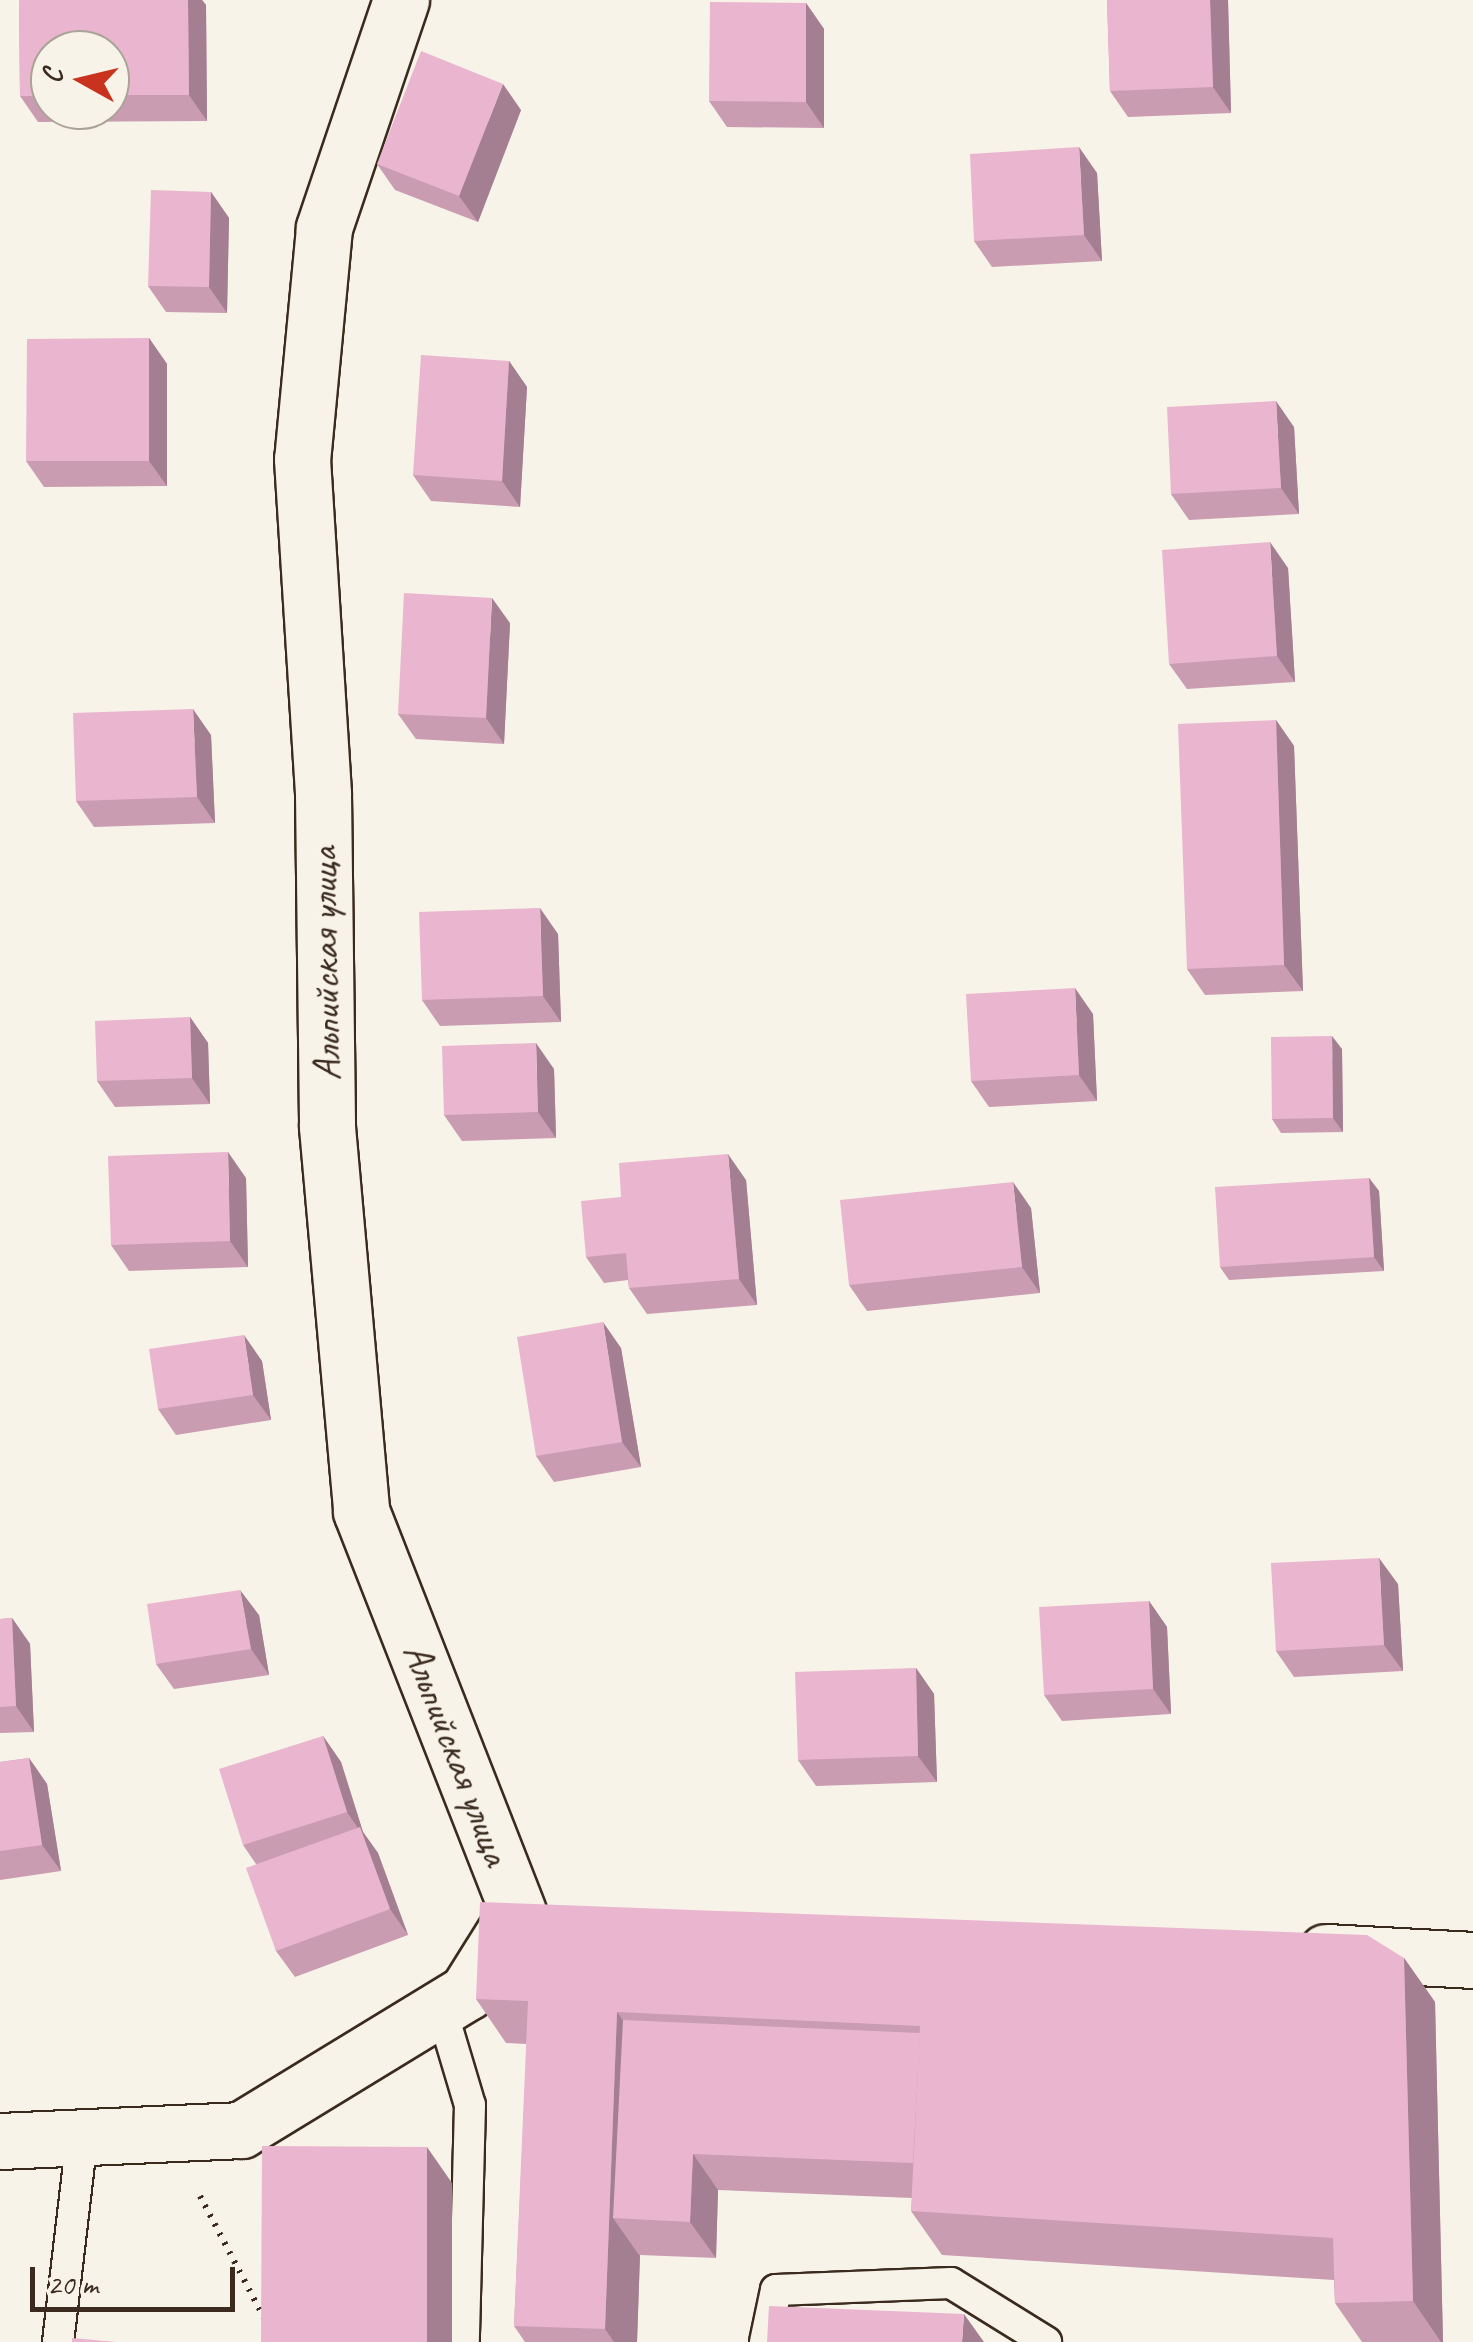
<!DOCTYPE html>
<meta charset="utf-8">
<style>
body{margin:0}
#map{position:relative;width:1473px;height:2342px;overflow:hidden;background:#f7f3e8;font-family:Caveat,sans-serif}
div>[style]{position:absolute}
.path>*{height:6px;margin-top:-3px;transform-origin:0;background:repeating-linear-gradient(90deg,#3b2a1e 0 2.5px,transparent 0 10.5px)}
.roads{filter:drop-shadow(2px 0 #3b2a1e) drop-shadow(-2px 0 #3b2a1e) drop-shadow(0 2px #3b2a1e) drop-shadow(0 -2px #3b2a1e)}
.lane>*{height:30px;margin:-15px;padding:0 15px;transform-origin:15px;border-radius:15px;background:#f7f3e8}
.street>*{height:55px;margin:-27.5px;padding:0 27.5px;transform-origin:27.5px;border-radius:27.5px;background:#f7f3e8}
.wall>*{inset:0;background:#c99cb2}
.shaded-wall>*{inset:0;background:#a47f91}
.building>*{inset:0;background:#eab5cf}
span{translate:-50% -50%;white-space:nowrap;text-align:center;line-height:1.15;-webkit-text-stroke:9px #f7f3e8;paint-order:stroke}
.street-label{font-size:40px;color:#3b2a1e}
.north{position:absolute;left:30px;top:30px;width:100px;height:100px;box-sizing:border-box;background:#f7f3e8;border:2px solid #aca397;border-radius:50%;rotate:278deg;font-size:28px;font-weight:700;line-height:40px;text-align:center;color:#3b2a1e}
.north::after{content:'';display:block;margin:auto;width:35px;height:45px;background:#c8321e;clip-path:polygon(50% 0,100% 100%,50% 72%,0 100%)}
.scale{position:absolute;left:30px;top:2267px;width:205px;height:45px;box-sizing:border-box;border:5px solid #3b2a1e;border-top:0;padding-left:12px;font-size:30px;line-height:35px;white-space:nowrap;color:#3b2a1e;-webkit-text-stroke:8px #f7f3e8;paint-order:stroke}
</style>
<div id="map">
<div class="path">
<div style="left:200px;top:2196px;width:138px;rotate:62.3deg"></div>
</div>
<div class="roads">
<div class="lane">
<div style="left:441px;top:2008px;width:101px;rotate:73.4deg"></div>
<div style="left:470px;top:2105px;width:237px;rotate:91.5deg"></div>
<div style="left:58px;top:2342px;width:206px;rotate:-83.3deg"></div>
<div style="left:765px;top:2342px;width:53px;rotate:-78.1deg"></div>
<div style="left:776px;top:2290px;width:175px;rotate:-2.3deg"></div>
<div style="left:951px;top:2283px;width:112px;rotate:31.8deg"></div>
</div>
<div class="street">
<div style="left:401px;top:0;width:241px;rotate:108.7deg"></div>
<div style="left:324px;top:228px;width:232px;rotate:95.4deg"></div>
<div style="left:302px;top:459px;width:336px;rotate:86.4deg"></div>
<div style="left:323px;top:794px;width:333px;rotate:89.3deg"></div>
<div style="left:327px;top:1127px;width:386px;rotate:84.9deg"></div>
<div style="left:361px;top:1511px;width:430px;rotate:68.6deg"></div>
<div style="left:1326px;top:1952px;width:147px;rotate:3.1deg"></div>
<div style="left:0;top:2141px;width:241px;rotate:-2.6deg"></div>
<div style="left:241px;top:2130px;width:265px;rotate:-31.4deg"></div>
<div style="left:467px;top:1992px;width:94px;rotate:-58deg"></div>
</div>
</div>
<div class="wall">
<div style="clip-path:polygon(evenodd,19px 0,202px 0,206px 5px,207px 121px,38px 122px,20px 96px,19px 0,50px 50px,110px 50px,110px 110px,50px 110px,50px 50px)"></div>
<div style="clip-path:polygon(1107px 0,1228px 0,1231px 113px,1128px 117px,1110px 91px)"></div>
<div style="clip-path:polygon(806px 3px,824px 29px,824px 128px,727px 127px,709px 101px)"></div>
<div style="clip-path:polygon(521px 110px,478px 222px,395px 190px,377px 164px)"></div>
<div style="clip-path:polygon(1097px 173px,1102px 261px,992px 267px,974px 241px)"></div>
<div style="clip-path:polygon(211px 192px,229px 218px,227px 313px,166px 312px,148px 286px)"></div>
<div style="clip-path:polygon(149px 338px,167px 364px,167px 486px,44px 487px,26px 461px)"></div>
<div style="clip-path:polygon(509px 361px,527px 387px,520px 507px,431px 501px,413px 475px)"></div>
<div style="clip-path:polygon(1294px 427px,1299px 514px,1189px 520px,1171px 494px)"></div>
<div style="clip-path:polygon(1288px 568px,1295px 682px,1187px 689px,1169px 664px)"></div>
<div style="clip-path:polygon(510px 623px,504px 744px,416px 739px,398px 714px)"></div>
<div style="clip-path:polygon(1276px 720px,1294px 746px,1303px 991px,1205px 995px,1187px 969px)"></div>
<div style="clip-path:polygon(211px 735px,215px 823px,94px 827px,76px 801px)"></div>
<div style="clip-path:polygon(558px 934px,561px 1022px,440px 1026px,422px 1000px)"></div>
<div style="clip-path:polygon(1093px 1014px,1097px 1101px,989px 1107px,971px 1081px)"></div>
<div style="clip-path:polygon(190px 1017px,208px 1043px,210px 1104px,115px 1107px,97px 1081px)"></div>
<div style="clip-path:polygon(1342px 1049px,1343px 1132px,1281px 1133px,1272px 1119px)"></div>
<div style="clip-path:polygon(554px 1069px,556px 1138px,462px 1141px,444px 1115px)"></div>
<div style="clip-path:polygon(246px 1178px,248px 1267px,129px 1271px,111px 1245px)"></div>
<div style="clip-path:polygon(1369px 1178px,1379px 1191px,1384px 1271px,1229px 1280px,1220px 1267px)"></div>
<div style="clip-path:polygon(746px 1180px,757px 1305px,647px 1314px,629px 1288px,628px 1280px,604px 1283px,586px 1257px,621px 1197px)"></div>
<div style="clip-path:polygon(1031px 1208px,1040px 1293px,867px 1311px,849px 1285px)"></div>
<div style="clip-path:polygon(621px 1348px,641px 1467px,554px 1482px,536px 1456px)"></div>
<div style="clip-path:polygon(262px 1361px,271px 1420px,176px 1435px,158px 1409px)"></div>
<div style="clip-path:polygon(1398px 1584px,1403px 1671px,1294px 1677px,1276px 1651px)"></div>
<div style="clip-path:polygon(1149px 1601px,1167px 1627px,1171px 1714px,1062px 1721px,1044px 1695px)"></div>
<div style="clip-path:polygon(259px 1615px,269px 1675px,174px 1689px,156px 1664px)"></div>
<div style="clip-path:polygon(12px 1618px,30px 1644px,34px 1732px,0 1733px,0 1619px)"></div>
<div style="clip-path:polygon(916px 1668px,934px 1694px,937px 1782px,816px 1786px,798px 1760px)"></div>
<div style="clip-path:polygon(323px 1736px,341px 1762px,363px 1832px,378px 1853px,408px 1935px,295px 1977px,276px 1951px,256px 1864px,243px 1845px)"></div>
<div style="clip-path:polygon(29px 1758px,47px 1784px,61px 1871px,0 1880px,0 1762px)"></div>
<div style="clip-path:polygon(1404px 1958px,1435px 2002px,1443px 2342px,1362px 2342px,1335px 2303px,1334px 2280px,942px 2255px,911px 2211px,912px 2198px,718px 2190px,716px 2258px,640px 2255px,637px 2342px,525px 2342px,514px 2326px,527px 2044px,506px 2043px,476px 1999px)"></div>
</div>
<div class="shaded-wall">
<div style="clip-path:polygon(188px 0,202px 0,206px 5px,207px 121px,189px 95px)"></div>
<div style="clip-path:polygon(1210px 0,1228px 0,1231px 113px,1213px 87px)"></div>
<div style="clip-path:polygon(806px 3px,824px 29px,824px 128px,806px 102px)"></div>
<div style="clip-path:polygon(503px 84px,521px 110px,478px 222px,459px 196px)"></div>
<div style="clip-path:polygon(1079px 147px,1097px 173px,1102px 261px,1084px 235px)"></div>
<div style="clip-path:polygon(211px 192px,229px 218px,227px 313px,209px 287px)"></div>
<div style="clip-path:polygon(149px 338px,167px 364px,167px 486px,149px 461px)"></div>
<div style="clip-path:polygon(509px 361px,527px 387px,520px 507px,502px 481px)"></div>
<div style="clip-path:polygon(1276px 401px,1294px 427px,1299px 514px,1281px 488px)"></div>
<div style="clip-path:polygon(1270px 542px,1288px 568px,1295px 682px,1277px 656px)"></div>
<div style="clip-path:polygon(492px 598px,510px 623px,504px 744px,486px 718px)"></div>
<div style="clip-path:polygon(193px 709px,211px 735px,215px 823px,197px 797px)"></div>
<div style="clip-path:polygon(1276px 720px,1294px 746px,1303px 991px,1284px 965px)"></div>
<div style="clip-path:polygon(540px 908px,558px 934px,561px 1022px,543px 996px)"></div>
<div style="clip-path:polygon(1075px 988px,1093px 1014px,1097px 1101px,1079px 1075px)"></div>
<div style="clip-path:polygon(190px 1017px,208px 1043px,210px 1104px,192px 1078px)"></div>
<div style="clip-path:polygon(1332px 1036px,1342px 1049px,1343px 1132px,1333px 1118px)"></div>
<div style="clip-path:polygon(536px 1043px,554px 1069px,556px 1138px,538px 1112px)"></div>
<div style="clip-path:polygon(228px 1152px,246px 1178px,248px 1267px,230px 1241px)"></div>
<div style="clip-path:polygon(728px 1154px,746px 1180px,757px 1305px,739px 1279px)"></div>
<div style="clip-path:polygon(1369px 1178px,1379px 1191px,1384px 1271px,1374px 1257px)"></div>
<div style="clip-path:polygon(1013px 1182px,1031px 1208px,1040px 1293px,1022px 1267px)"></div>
<div style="clip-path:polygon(603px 1322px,621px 1348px,641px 1467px,622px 1442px)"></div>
<div style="clip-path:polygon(244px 1335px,262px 1361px,271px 1420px,253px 1395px)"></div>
<div style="clip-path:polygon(1379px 1558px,1398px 1584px,1403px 1671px,1384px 1645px)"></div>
<div style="clip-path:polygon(240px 1590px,259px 1615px,269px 1675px,251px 1649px)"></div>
<div style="clip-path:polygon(1149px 1601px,1167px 1627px,1171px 1714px,1153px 1689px)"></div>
<div style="clip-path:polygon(12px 1618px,30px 1644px,34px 1732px,16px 1706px)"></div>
<div style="clip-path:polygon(916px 1668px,934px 1694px,937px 1782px,918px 1756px)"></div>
<div style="clip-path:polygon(323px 1736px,341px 1762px,363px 1832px,378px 1853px,408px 1935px,390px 1909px,362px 1834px,347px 1812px)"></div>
<div style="clip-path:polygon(29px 1758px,47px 1784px,61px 1871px,42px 1845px)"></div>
<div style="clip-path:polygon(1404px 1958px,1435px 2002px,1443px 2342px,1441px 2342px,1413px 2301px)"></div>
<div style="clip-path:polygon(617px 2012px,648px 2056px,613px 2218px,639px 2255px,640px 2255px,637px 2342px,614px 2342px,605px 2329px)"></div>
<div style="clip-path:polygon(427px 2147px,452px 2183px,452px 2342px,427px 2342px)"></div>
<div style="clip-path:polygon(693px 2154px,718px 2190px,716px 2258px,690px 2222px)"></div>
<div style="clip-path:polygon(964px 2314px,984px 2342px,962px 2342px)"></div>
</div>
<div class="building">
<div style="clip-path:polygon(19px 0,188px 0,189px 95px,110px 95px,110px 50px,50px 50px,50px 96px,20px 96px)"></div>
<div style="clip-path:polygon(1107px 0,1210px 0,1213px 87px,1110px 91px)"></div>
<div style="clip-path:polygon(710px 2px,806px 3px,806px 102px,709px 101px)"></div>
<div style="clip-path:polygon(421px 51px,503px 84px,459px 196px,377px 164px)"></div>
<div style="clip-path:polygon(1079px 147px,1084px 235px,974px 241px,970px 154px)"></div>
<div style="clip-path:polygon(151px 190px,211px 192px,209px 287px,148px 286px)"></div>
<div style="clip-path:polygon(149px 338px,149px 461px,26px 461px,27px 339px)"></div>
<div style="clip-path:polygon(421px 355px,509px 361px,502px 481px,413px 475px)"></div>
<div style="clip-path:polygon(1276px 401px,1281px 488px,1171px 494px,1167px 407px)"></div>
<div style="clip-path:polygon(1270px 542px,1277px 656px,1169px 664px,1162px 550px)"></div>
<div style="clip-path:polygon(404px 593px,492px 598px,486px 718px,398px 714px)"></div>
<div style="clip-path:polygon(193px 709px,197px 797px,76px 801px,73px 713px)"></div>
<div style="clip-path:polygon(1276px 720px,1284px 965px,1187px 969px,1178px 724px)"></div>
<div style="clip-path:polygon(540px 908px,543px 996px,422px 1000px,419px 912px)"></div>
<div style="clip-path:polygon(1075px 988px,1079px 1075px,971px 1081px,966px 994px)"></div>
<div style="clip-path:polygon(190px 1017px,192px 1078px,97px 1081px,95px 1021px)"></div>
<div style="clip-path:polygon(1332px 1036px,1333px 1118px,1272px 1119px,1271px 1037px)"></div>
<div style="clip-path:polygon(536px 1043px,538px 1112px,444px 1115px,442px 1046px)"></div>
<div style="clip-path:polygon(228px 1152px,230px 1241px,111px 1245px,108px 1156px)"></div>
<div style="clip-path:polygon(728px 1154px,739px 1279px,629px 1288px,626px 1253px,586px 1257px,581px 1201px,621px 1197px,619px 1163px)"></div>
<div style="clip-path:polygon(1369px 1178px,1374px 1257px,1220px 1267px,1215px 1187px)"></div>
<div style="clip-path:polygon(1013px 1182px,1022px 1267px,849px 1285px,840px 1200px)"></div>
<div style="clip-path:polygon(603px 1322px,622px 1442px,536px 1456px,517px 1337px)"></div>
<div style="clip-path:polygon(244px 1335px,253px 1395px,158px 1409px,149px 1349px)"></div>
<div style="clip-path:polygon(1379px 1558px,1384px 1645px,1276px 1651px,1271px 1563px)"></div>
<div style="clip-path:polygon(240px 1590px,251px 1649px,156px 1664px,147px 1604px)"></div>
<div style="clip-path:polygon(1149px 1601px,1153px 1689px,1044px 1695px,1039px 1607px)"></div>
<div style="clip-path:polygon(12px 1618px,16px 1706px,0 1707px,0 1619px)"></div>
<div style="clip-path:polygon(916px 1668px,918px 1756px,798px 1760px,795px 1672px)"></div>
<div style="clip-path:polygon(323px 1736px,347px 1812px,243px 1845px,219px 1769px)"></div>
<div style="clip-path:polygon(29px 1758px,42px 1845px,0 1851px,0 1762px)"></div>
<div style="clip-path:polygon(360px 1827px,390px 1909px,276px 1951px,246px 1868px)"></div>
<div style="clip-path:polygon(480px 1902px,1367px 1935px,1404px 1958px,1413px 2301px,1335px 2303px,1333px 2238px,911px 2211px,920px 2026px,617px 2012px,605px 2329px,514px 2326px,528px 2001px,476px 1999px)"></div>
<div style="clip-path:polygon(623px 2020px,920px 2033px,913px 2163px,693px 2154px,690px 2222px,613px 2218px)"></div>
<div style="clip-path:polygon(262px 2146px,427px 2147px,427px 2342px,261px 2342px)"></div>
<div style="clip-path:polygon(769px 2306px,964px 2314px,962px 2342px,767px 2342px)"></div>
<div style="clip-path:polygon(72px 2338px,117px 2342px,72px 2342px)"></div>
</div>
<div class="street-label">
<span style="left:325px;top:964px;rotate:-91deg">Альпийская улица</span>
<span style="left:457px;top:1754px;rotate:69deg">Альпийская улица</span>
</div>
<div class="north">С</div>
<div class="scale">20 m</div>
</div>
